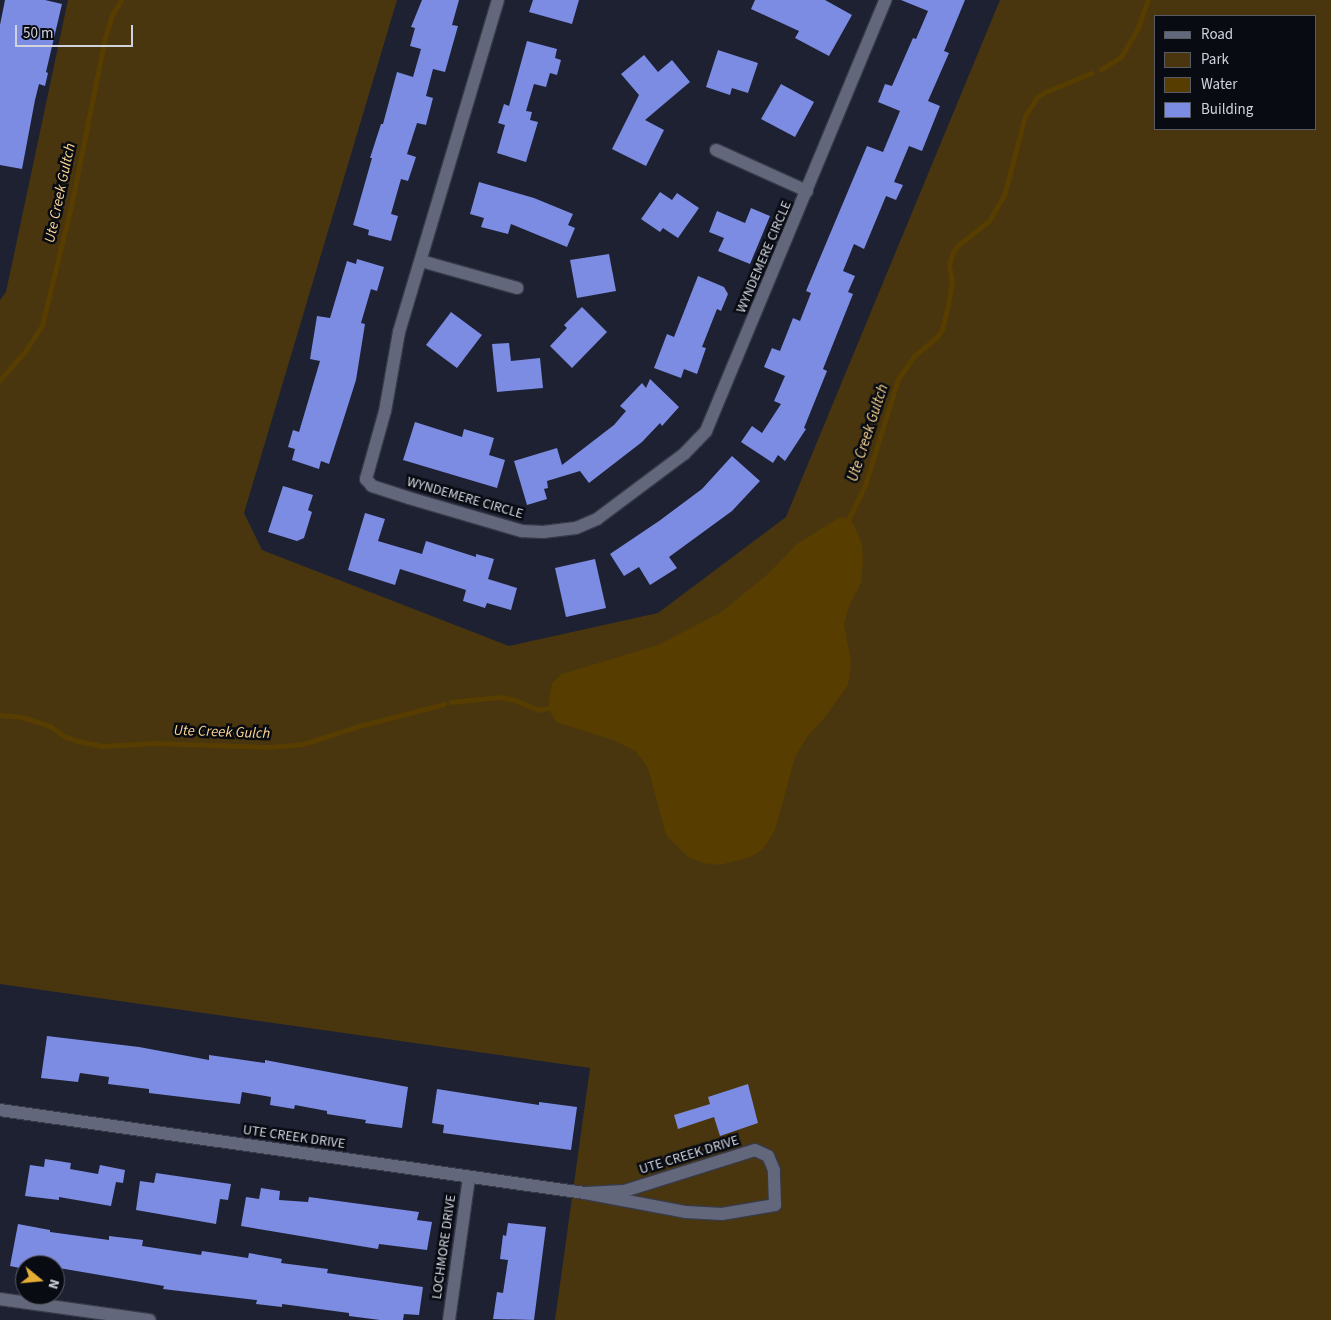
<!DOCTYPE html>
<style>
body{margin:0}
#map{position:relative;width:1331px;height:1320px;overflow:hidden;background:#1d2132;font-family:"Source Sans 3",sans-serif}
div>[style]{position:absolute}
.green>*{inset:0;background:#49360f}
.water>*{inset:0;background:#573d00}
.stream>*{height:5px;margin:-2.5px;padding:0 2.5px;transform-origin:2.5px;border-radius:2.5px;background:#573d00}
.building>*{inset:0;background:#7c8ce3}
.roads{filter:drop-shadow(1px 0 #383a48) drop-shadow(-1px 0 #383a48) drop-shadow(0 1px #383a48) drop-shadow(0 -1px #383a48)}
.minor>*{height:12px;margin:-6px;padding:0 6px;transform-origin:6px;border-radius:6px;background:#62677b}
span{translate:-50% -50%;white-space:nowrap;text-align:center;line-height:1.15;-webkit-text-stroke:5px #090b12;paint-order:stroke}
.street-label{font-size:14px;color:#d0d3de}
.water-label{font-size:15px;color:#fcd692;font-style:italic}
.legend{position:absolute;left:1154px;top:15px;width:162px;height:115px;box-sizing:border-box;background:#090b12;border:1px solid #595b64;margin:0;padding:6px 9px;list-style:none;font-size:15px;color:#d0d3de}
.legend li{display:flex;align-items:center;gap:10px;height:25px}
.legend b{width:25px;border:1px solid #595b64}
.north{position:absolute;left:15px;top:1255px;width:50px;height:50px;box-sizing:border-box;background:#090b12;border:1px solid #595b64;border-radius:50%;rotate:107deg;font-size:14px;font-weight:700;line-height:20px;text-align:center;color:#d0d3de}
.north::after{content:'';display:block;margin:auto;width:18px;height:22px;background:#e6ad36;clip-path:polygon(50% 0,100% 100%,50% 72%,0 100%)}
.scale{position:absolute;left:15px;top:25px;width:118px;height:22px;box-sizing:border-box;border:2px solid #d0d3de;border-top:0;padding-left:6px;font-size:15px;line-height:18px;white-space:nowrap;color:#d0d3de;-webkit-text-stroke:4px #090b12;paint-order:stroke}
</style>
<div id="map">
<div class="green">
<div style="clip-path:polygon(evenodd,68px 0,397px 0,244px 513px,262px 550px,509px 646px,658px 613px,786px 517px,1000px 0,1331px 0,1331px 1320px,555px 1320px,590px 1068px,0 984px,0 300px,6px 292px,68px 0,1155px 16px,1315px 16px,1315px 129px,1155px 129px,1155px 16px)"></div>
</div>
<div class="water">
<div style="clip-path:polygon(840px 517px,849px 518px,853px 523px,862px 544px,863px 561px,861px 583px,849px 606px,844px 624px,851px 663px,848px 685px,825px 717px,807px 737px,795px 757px,775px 830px,764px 848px,751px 857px,720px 865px,703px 863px,688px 857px,666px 835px,648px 768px,642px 759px,635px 751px,613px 740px,556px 722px,548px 708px,552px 683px,562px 674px,658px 645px,720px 613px,768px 574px,797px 544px)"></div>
</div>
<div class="stream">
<div style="left:1101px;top:69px;width:23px;rotate:-31deg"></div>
<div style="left:1121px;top:57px;width:34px;rotate:-60deg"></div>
<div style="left:1138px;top:27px;width:29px;rotate:-70deg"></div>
<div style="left:0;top:380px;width:40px;rotate:-49deg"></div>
<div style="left:26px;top:350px;width:30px;rotate:-57deg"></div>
<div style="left:42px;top:325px;width:122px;rotate:-76.3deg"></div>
<div style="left:71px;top:206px;width:171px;rotate:-78.6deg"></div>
<div style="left:105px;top:38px;width:24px;rotate:-73deg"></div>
<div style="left:112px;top:15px;width:17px;rotate:-59deg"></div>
<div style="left:849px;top:518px;width:37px;rotate:-64deg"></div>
<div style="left:865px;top:485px;width:111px;rotate:-72.7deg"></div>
<div style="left:898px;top:379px;width:28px;rotate:-55deg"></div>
<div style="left:914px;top:356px;width:30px;rotate:-40deg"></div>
<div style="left:937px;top:337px;width:9px;rotate:-58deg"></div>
<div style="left:942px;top:329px;width:30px;rotate:-76deg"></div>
<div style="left:949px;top:300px;width:19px;rotate:-81deg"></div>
<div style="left:952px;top:281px;width:16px;rotate:-101deg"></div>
<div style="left:949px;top:265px;width:14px;rotate:-73deg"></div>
<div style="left:953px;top:252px;width:9px;rotate:-54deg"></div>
<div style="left:958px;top:245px;width:39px;rotate:-38deg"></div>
<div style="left:989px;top:221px;width:30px;rotate:-60deg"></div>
<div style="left:1004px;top:195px;width:82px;rotate:-75.1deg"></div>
<div style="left:1025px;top:116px;width:22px;rotate:-58deg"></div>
<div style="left:1037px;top:97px;width:9px;rotate:-32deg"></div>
<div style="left:1045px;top:92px;width:50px;rotate:-22.4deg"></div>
<div style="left:451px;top:702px;width:48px;rotate:-5.9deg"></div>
<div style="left:499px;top:697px;width:16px;rotate:11deg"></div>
<div style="left:515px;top:700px;width:25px;rotate:23deg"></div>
<div style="left:538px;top:710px;width:10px;rotate:-11deg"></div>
<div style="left:0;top:715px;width:22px;rotate:5deg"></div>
<div style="left:22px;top:717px;width:29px;rotate:18deg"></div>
<div style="left:50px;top:726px;width:17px;rotate:36deg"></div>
<div style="left:64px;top:736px;width:14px;rotate:21deg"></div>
<div style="left:77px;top:741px;width:25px;rotate:11deg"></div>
<div style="left:102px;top:746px;width:52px;rotate:-3.3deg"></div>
<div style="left:154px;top:743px;width:115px;rotate:2deg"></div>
<div style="left:269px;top:747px;width:34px;rotate:-5deg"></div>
<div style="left:303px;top:744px;width:59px;rotate:-17.8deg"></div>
<div style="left:359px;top:726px;width:88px;rotate:-14.5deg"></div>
</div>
<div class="building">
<div style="clip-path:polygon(5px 0,45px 0,62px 4px,46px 72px,48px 73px,45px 86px,39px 84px,35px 100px,22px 169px,0 165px,0 25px)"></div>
<div style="clip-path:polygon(422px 0,459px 0,452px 25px,458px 26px,445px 72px,433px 69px,426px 96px,433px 98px,426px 125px,417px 123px,407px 154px,416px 157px,408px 181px,401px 179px,391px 214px,398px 216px,391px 241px,368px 235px,369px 230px,353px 225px,372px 158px,370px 158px,381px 124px,383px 124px,397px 72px,413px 77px,421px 49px,410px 46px,415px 28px,411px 27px)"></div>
<div style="clip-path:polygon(533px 0,579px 0,572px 24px,529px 12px)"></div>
<div style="clip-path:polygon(755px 0,825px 0,852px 15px,829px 56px,795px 38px,799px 31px,751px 9px)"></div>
<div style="clip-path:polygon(901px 0,965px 0,944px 51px,949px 53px,928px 101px,940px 106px,922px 151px,909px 146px,894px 182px,903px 185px,896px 200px,886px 196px,864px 249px,854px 244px,843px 271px,855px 276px,848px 292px,853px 294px,823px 369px,827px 371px,804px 428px,806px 429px,785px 461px,778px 455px,773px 463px,741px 442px,752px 426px,762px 433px,781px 404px,774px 401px,785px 376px,764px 367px,772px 348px,780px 351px,793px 318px,800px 321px,811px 293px,806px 291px,867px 146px,883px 152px,900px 111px,878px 102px,885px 84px,892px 86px,913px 38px,916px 39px,928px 11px)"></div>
<div style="clip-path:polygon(527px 41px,557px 49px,555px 58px,561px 60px,557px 75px,550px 73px,546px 87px,534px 84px,526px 111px,532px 112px,530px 120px,538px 122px,526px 162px,497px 153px,505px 125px,498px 123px,504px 104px,509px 106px)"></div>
<div style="clip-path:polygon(718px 50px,758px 63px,748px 93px,732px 88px,730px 95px,706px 87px)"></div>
<div style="clip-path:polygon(644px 55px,658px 72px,672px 60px,690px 82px,645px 120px,664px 130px,646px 166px,612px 149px,639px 95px,621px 74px)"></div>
<div style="clip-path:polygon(781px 84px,814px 102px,795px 137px,761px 119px)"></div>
<div style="clip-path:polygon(479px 182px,534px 198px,573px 214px,568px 225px,575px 228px,567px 247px,511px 224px,508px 234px,481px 227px,484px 218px,470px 214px)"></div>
<div style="clip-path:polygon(660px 192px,672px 200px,677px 193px,699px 208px,678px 238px,663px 228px,660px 232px,641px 219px)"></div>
<div style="clip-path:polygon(751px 208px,770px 216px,750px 264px,718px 251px,724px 238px,709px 232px,717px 211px,745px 223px)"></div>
<div style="clip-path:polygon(609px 254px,616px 291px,577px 298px,570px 260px)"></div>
<div style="clip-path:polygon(357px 259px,384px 267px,377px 291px,371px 289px,361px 323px,365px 324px,356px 380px,343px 421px,329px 464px,321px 461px,319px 469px,292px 460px,295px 449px,288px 447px,293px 430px,299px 432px,320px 361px,310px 359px,317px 316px,330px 318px,347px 261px,356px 264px)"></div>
<div style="clip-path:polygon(698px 276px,724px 287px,728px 294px,721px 311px,717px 309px,702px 347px,706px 348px,697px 374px,684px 369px,681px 378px,654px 368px,667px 334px,674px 337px)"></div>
<div style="clip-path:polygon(582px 307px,607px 332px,572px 368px,550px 346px,567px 328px,564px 325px)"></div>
<div style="clip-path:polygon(451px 312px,482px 335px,457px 368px,426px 345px)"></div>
<div style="clip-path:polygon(509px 343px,511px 361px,540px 358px,543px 388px,497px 392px,492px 344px)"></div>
<div style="clip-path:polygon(650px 379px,679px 407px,662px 426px,660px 423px,642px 442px,589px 483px,580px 471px,547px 481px,548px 488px,544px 489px,547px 499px,527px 505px,514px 461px,557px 448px,562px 465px,614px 425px,626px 411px,620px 406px,642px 383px,646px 388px)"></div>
<div style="clip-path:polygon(415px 422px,462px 437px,464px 429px,494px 438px,489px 455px,505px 460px,497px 488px,403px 460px)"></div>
<div style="clip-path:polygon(732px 456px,760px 481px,732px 511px,669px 557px,677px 568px,650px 585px,639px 567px,624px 576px,610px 554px,659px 521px,702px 489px)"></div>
<div style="clip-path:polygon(283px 486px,313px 495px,308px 510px,312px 512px,304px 538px,297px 541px,268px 532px)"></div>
<div style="clip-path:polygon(365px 513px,385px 519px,378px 541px,422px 554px,426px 541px,476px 557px,476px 554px,494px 559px,488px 579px,517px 588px,511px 610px,487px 603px,485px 608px,463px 601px,466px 590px,400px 569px,395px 585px,348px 570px)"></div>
<div style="clip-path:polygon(595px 559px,606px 608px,566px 617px,555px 568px)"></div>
<div style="clip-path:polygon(47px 1036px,139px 1047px,209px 1060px,209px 1055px,265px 1063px,265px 1060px,408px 1087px,402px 1128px,365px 1123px,366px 1120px,327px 1114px,327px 1111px,295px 1105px,294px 1109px,270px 1105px,271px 1097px,242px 1092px,240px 1104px,149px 1093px,149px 1089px,108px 1084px,109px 1077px,80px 1073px,78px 1082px,41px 1078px)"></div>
<div style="clip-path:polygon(748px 1084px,758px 1123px,720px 1136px,714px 1117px,678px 1129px,674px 1115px,710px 1104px,708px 1097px)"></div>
<div style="clip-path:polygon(437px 1089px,539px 1105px,539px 1102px,577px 1107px,571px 1150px,443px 1133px,444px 1125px,432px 1123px)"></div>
<div style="clip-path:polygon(45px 1159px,71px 1163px,70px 1169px,98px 1174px,100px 1165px,125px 1170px,123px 1183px,116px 1182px,111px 1206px,59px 1197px,59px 1200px,25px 1196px,30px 1165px,44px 1167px)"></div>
<div style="clip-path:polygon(156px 1173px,231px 1184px,228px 1200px,220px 1199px,216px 1224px,136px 1210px,140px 1181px,154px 1183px)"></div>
<div style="clip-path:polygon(261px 1188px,280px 1191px,279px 1200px,308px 1202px,309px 1197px,419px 1212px,417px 1220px,432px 1222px,427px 1250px,379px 1244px,378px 1249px,241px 1226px,246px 1197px,259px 1199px)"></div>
<div style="clip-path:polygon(508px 1223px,546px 1227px,534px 1320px,493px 1319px,497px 1292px,503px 1293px,508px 1260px,500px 1259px,503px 1235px,506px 1236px)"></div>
<div style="clip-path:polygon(18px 1224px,50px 1230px,50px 1232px,109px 1240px,109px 1236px,143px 1240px,142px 1246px,201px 1255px,202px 1251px,248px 1258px,249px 1253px,282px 1259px,281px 1263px,328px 1269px,327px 1273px,423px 1287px,419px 1315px,404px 1314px,403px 1320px,380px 1320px,349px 1316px,349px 1313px,282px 1304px,282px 1307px,256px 1304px,257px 1300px,163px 1289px,164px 1286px,59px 1268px,59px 1265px,25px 1265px,25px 1269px,10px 1266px)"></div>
</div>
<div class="roads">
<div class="minor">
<div style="left:498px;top:0;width:346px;rotate:106.6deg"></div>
<div style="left:399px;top:332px;width:80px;rotate:100deg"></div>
<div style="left:385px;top:411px;width:71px;rotate:105.6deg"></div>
<div style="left:366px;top:479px;width:9px;rotate:49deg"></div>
<div style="left:372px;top:486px;width:39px;rotate:18deg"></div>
<div style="left:409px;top:498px;width:118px;rotate:16.3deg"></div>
<div style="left:522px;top:531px;width:21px;rotate:3deg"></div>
<div style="left:543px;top:532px;width:33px;rotate:-7deg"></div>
<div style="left:576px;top:528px;width:23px;rotate:-23deg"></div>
<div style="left:597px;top:519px;width:109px;rotate:-36.8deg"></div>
<div style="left:684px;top:454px;width:32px;rotate:-46deg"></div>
<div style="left:706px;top:431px;width:467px;rotate:-67.4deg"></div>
<div style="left:716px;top:150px;width:100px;rotate:24.3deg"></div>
<div style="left:421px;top:261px;width:100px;rotate:15.7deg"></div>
<div style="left:0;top:1110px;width:591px;rotate:8.08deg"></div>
<div style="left:585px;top:1193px;width:103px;rotate:10.7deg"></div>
<div style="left:686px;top:1212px;width:36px;rotate:3deg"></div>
<div style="left:722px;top:1214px;width:54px;rotate:-9.6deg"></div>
<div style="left:775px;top:1205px;width:35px;rotate:-92deg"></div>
<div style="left:774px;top:1170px;width:15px;rotate:-113deg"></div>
<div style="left:768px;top:1156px;width:14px;rotate:-155deg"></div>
<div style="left:755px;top:1150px;width:137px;rotate:162.6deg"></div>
<div style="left:624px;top:1191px;width:39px;rotate:177deg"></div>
<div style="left:0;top:1299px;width:151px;rotate:8deg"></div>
<div style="left:449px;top:1320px;width:143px;rotate:-82deg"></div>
</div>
</div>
<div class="street-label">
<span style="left:764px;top:257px;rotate:-67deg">WYNDEMERE CIRCLE</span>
<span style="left:465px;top:498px;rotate:16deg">WYNDEMERE CIRCLE</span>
<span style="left:294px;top:1137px;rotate:8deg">UTE CREEK DRIVE</span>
<span style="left:689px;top:1155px;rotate:-17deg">UTE CREEK DRIVE</span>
<span style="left:444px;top:1247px;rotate:-82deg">LOCHMORE DRIVE</span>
</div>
<div class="water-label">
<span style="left:60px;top:193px;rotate:-78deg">Ute Creek Gultch</span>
<span style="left:868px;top:433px;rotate:-72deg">Ute Creek Gultch</span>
<span style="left:222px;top:732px;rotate:2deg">Ute Creek Gulch</span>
</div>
<ul class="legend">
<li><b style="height:6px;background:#62677b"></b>Road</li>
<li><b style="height:14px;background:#49360f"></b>Park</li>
<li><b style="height:14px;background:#573d00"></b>Water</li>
<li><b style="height:14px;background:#7c8ce3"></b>Building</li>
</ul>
<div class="north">N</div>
<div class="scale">50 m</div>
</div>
